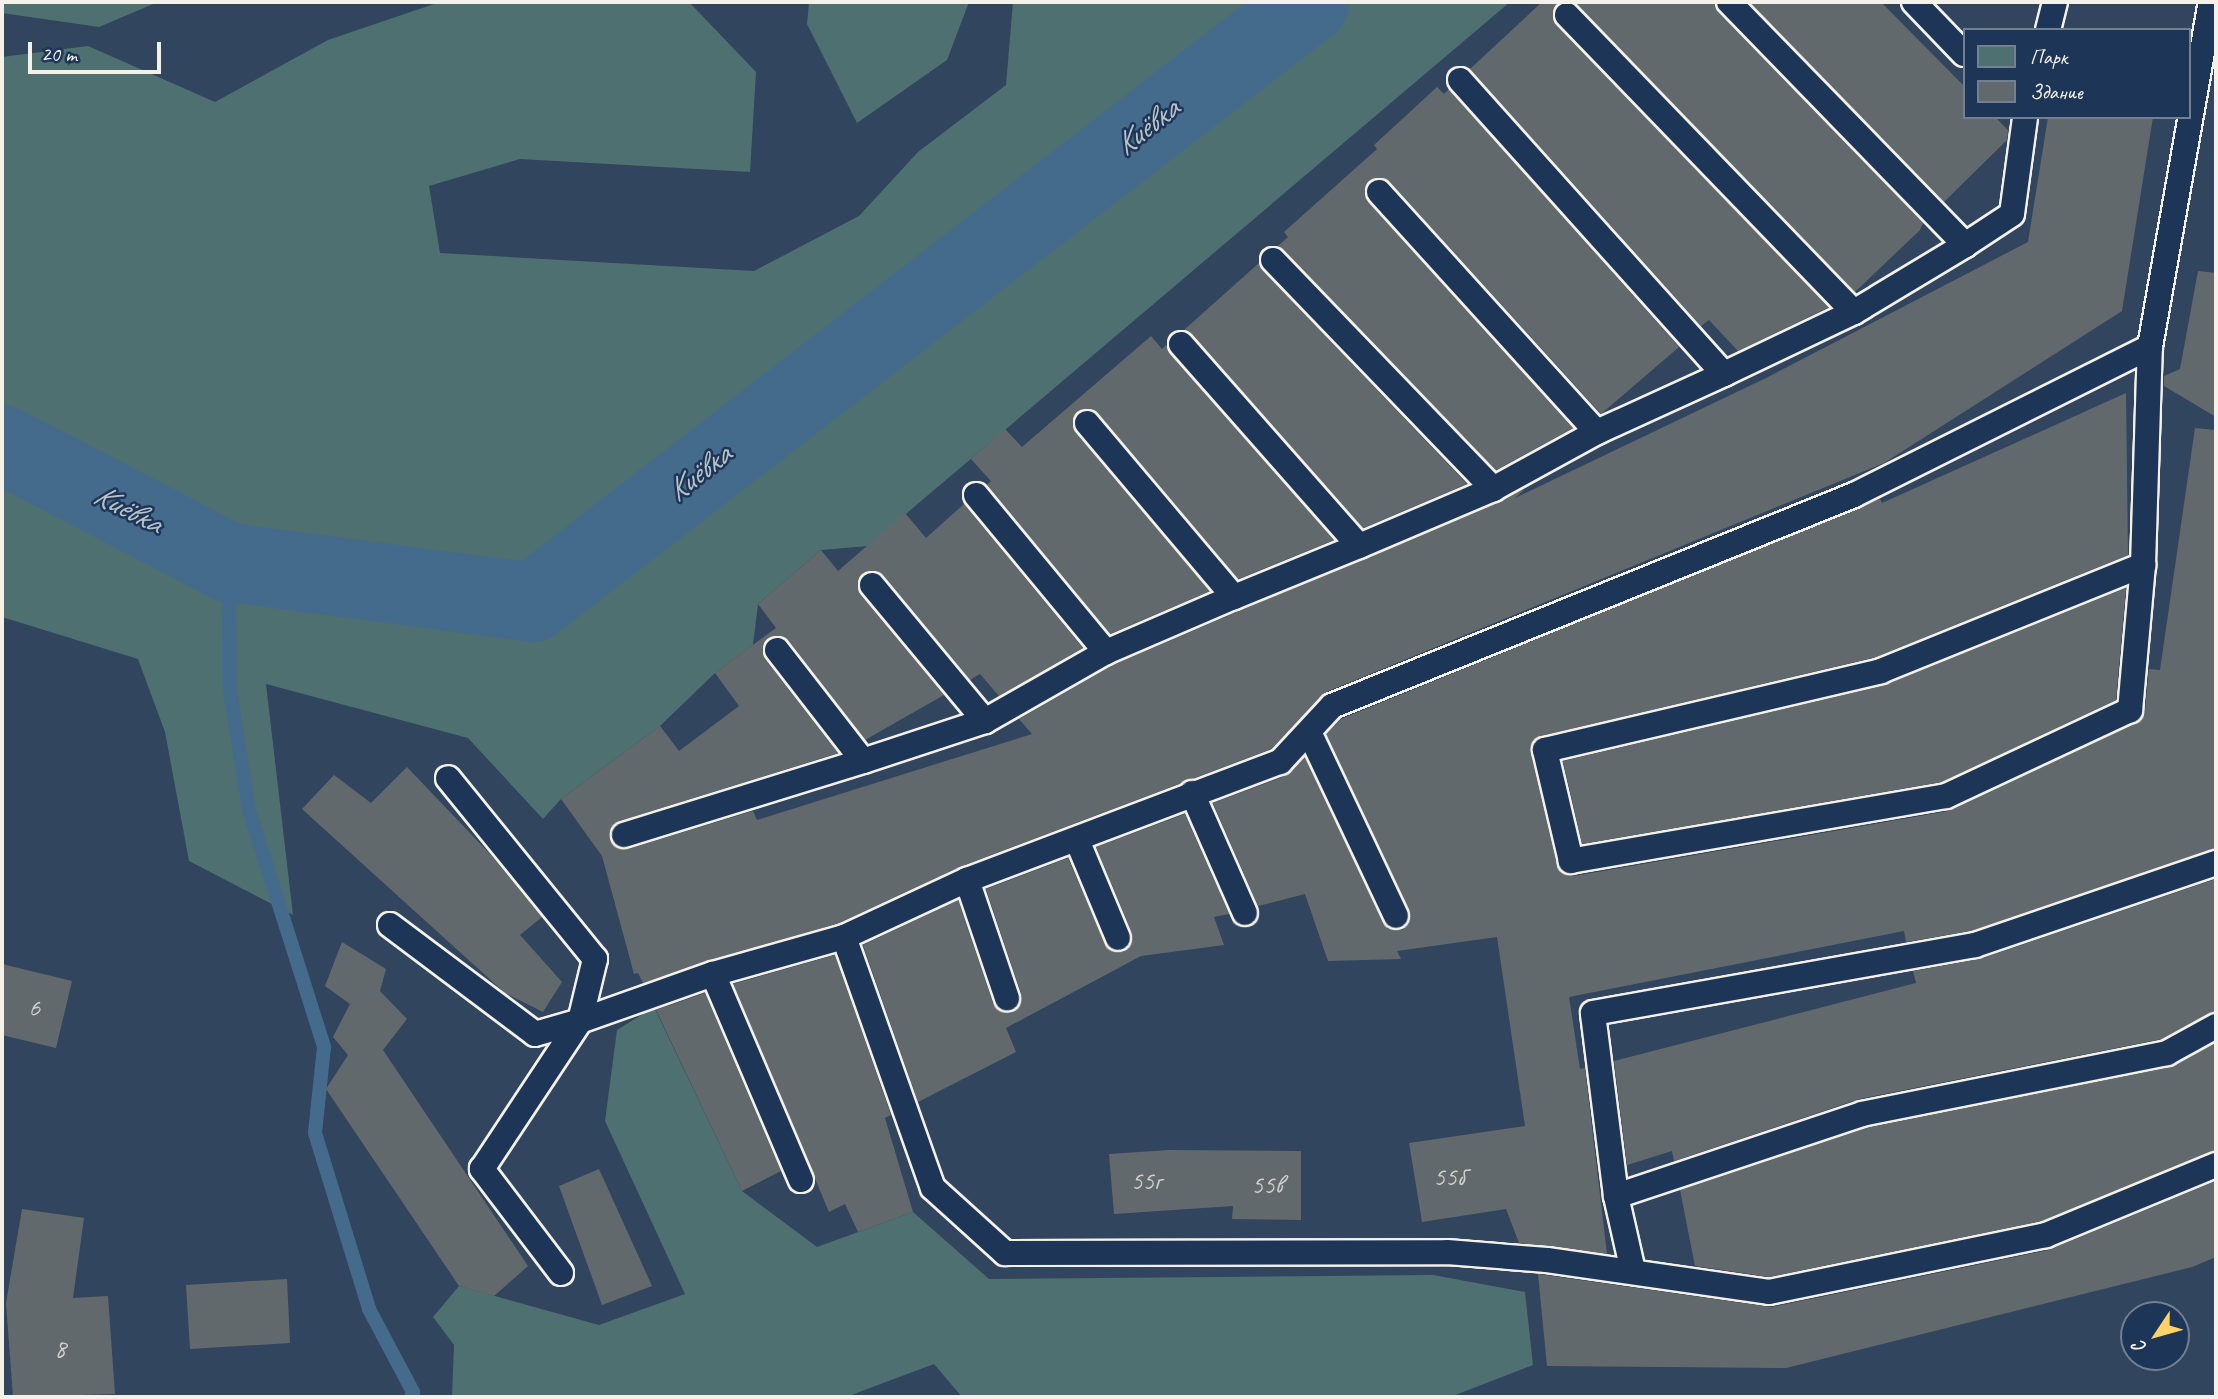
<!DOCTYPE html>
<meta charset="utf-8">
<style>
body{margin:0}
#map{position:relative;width:2218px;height:1399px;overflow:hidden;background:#32455e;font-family:Caveat,sans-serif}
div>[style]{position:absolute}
.green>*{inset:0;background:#4e7071}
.stream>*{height:14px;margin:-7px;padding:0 7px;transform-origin:7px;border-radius:7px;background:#456b8c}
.river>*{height:79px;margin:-39.5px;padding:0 39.5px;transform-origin:39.5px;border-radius:39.5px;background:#456b8c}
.building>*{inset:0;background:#62696d}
.roads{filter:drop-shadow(2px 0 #f4f1e8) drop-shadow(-2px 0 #f4f1e8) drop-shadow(0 2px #f4f1e8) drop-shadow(0 -2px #f4f1e8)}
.lane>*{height:24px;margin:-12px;padding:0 12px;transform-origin:12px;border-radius:12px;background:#1d3557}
span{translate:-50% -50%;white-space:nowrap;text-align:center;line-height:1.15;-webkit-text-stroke:5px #1d3557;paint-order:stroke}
.number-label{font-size:26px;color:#d0cfc9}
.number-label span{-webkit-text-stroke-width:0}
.water-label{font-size:32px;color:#b7c2c8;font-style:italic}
.frame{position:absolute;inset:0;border:4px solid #f4f1e8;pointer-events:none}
.legend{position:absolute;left:1963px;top:28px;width:228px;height:91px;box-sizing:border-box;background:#1d3557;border:2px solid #738091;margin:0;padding:9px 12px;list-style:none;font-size:21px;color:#f4f1e8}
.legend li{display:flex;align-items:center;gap:14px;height:35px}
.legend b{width:35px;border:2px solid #738091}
.north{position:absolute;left:2120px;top:1301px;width:70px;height:70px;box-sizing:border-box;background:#1d3557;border:2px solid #738091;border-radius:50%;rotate:234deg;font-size:19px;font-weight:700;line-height:28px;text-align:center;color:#f4f1e8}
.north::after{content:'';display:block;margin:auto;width:24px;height:32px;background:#ffd166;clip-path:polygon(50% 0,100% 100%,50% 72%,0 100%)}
.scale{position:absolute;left:28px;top:42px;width:133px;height:32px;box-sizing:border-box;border:4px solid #f4f1e8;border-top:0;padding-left:9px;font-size:21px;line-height:24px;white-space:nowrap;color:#f4f1e8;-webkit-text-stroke:5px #1d3557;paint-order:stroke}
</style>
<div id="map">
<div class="green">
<div style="clip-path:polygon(2px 2px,158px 2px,99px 27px,2px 13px)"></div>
<div style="clip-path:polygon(440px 2px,689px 2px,756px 72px,750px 172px,520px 159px,429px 186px,440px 253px,754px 271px,859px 216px,918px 152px,1006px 85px,1013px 2px,1510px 2px,868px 546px,821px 550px,758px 604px,753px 645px,715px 673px,660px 726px,561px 799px,543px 819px,468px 738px,266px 684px,293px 915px,189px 861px,165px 732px,138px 659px,2px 617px,2px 57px,88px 46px,215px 102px,328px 40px)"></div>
<div style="clip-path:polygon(809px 2px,969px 2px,947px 60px,857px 123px,807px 24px)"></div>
<div style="clip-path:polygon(654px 1007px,742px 1191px,817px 1247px,913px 1212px,989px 1279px,1433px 1275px,1525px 1292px,1533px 1365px,1450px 1397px,962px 1397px,934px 1364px,846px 1397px,452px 1397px,454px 1345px,433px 1317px,459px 1286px,599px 1325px,685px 1294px,605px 1121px,617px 1030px)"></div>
</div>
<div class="stream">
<div style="left:229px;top:562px;width:129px;rotate:89.6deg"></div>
<div style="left:230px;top:691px;width:121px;rotate:80.9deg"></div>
<div style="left:249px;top:810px;width:249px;rotate:72.4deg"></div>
<div style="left:324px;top:1047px;width:86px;rotate:96deg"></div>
<div style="left:315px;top:1133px;width:184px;rotate:72.9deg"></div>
<div style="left:369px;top:1309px;width:94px;rotate:62.1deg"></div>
<div style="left:413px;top:1392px;width:5px;rotate:112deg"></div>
</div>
<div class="river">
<div style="left:2px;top:444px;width:256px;rotate:27.5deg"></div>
<div style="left:229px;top:562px;width:306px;rotate:7.5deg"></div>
<div style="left:532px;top:602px;width:982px;rotate:-37.64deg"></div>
</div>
<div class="building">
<div style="clip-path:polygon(1542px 2px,1561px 2px,1553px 12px,1556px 25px,1829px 307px,1738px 351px,1709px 320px,1701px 326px,1470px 69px)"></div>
<div style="clip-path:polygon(1573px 2px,1715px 2px,1718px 12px,1923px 223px,1920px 230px,1855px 292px)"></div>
<div style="clip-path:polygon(1749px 2px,1881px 2px,1964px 86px,1964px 117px,1995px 117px,2008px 130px,2007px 140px,1944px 202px)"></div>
<div style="clip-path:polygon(1437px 87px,1444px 94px,1449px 89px,1679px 347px,1601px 414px,1390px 182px,1383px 178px,1370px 181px,1365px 188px,1368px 202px,1573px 428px,1496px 470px,1278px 246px,1288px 237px,1284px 232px,1377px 149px,1374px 145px)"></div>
<div style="clip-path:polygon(2048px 117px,2153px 117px,2122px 311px,1884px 463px,1326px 692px,1271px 749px,962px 866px,839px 923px,643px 983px,638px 973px,634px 974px,602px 856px,561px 799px,660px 726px,679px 751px,739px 706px,715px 673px,776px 628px,758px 604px,821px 550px,838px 571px,905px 513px,926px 538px,964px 504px,1083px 648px,999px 696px,980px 674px,970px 680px,883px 575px,869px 571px,858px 579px,860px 594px,944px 695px,865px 740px,789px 641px,782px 636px,768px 638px,763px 645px,765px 659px,838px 753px,620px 821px,609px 832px,614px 846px,628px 849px,753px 811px,757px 820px,1032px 734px,1019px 719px,1113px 665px,1525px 489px,1515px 498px,1766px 378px,2028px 242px)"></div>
<div style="clip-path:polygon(1259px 263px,1262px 270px,1467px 484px,1363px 528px,1184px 330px)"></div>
<div style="clip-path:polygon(2198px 271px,2216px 273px,2216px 417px,2164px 386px,2164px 376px,2180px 369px)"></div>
<div style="clip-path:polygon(1151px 336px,1162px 349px,1166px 345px,1334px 540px,1238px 579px,1098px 413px,1084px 409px,1073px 419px,1076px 433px,1210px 591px,1110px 634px,987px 485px,991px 481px,971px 459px,1005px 429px,1022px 447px)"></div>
<div style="clip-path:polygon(2126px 393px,2128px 555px,1876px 657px,1542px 736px,1531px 745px,1531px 753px,1557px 864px,1566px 875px,1574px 876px,1949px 811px,2136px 723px,2145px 711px,2149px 669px,2160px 670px,2195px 428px,2216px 430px,2216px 848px,1971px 931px,1906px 942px,1904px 931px,1569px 997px,1580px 1069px,1585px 1068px,1607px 1254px,1519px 1243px,1506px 1209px,1422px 1222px,1409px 1143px,1525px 1126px,1497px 937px,1397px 951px,1401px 959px,1328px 961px,1305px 894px,1258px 906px,1213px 803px,1285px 776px,1305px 757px,1383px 922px,1388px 929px,1402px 930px,1409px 924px,1409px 910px,1326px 734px,1341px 719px,1880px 499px,1882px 503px)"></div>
<div style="clip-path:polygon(2126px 588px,2116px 700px,1942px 782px,1582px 844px,1563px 761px,1885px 685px)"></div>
<div style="clip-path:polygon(407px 767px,490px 854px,542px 917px,520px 935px,562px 982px,543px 1012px,505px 993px,302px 809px,334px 775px,371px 803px)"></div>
<div style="clip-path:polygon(1185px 814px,1229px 914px,1214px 917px,1224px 945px,1141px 956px,1006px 1028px,1016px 1052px,918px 1102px,863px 945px,958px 900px,993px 1003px,1003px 1012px,1012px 1012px,1021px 1002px,1021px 993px,986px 889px,1068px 858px,1105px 944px,1110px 950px,1123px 952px,1130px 946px,1132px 933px,1096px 847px)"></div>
<div style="clip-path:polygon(2216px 879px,2216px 1011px,2162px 1039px,1859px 1099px,1674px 1161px,1672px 1151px,1627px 1165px,1614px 1061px,1916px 983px,1913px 971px,1980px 959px)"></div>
<div style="clip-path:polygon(342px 942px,386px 969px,380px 991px,407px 1019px,383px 1050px,528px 1266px,494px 1296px,459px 1286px,326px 1089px,348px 1055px,333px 1037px,350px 1004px,325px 986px)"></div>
<div style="clip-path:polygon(835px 955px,891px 1115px,885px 1118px,913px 1212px,858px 1232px,845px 1204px,829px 1212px,733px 984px)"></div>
<div style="clip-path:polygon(2px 964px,72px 981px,56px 1048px,2px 1035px)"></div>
<div style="clip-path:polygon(705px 993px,781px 1171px,742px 1191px,656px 1010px)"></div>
<div style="clip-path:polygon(2216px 1043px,2216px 1150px,2042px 1221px,1769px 1277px,1695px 1266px,1680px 1190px,1866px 1128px,2170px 1067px)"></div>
<div style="clip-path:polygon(1169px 1150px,1301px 1151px,1301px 1220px,1232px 1219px,1233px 1206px,1114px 1214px,1109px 1154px)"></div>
<div style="clip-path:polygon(599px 1169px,652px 1286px,602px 1305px,559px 1186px)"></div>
<div style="clip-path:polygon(2216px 1181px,2216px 1257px,2192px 1267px,1786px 1368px,1547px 1366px,1538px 1274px,1772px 1307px,2049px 1250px)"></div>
<div style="clip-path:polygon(22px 1209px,84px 1218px,73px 1298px,108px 1296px,115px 1394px,13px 1397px,6px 1303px)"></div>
<div style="clip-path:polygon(287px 1279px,290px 1343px,190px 1349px,186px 1285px)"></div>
</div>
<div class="roads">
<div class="lane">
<div style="left:1729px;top:2px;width:339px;rotate:45.8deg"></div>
<div style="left:1965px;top:245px;width:56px;rotate:-33.4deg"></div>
<div style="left:2012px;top:214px;width:97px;rotate:-82.3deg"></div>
<div style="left:1914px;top:2px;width:72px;rotate:46.1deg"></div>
<div style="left:1567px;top:15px;width:413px;rotate:46deg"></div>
<div style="left:1854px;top:312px;width:130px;rotate:-31.1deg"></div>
<div style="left:2048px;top:30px;width:29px;rotate:-76deg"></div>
<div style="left:1460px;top:80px;width:395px;rotate:48.1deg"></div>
<div style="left:1724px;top:374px;width:144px;rotate:-25.5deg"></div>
<div style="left:1379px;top:192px;width:324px;rotate:47.8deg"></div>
<div style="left:1597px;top:432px;width:140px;rotate:-24.5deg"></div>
<div style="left:1273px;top:260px;width:318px;rotate:46.1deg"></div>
<div style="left:1493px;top:489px;width:119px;rotate:-28.7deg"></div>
<div style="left:1181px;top:344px;width:269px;rotate:48.6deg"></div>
<div style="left:1359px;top:546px;width:146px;rotate:-23deg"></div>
<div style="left:1087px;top:423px;width:228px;rotate:49.8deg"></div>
<div style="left:1234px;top:597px;width:135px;rotate:-22.2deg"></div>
<div style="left:976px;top:495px;width:204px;rotate:50.4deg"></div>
<div style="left:1106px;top:652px;width:139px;rotate:-23.3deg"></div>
<div style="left:2143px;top:565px;width:146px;rotate:95.1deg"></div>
<div style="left:2130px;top:710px;width:203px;rotate:154.9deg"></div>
<div style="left:1946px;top:796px;width:381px;rotate:170.2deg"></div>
<div style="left:1571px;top:861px;width:114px;rotate:-103.2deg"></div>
<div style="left:1545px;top:750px;width:345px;rotate:-13.2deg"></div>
<div style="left:1881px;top:671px;width:283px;rotate:-22deg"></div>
<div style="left:2143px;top:565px;width:218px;rotate:-88.2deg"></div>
<div style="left:872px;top:585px;width:177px;rotate:50.3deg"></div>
<div style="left:985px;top:721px;width:139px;rotate:-29.7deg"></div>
<div style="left:777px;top:650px;width:140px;rotate:52.2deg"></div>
<div style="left:863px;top:761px;width:128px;rotate:-18.2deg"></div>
<div style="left:1310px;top:734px;width:201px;rotate:64.7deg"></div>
<div style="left:1192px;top:793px;width:131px;rotate:66.2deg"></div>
<div style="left:624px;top:835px;width:250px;rotate:-17.2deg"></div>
<div style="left:1077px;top:840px;width:106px;rotate:67.3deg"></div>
<div style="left:967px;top:880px;width:125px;rotate:71.3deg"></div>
<div style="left:390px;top:925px;width:181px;rotate:36.9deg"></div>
<div style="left:535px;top:1034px;width:47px;rotate:-16.1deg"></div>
<div style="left:580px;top:1021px;width:64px;rotate:-76.4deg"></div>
<div style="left:595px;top:959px;width:233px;rotate:-129.1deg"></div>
<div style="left:844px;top:937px;width:266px;rotate:70.5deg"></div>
<div style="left:933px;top:1188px;width:97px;rotate:42.1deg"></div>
<div style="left:1005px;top:1253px;width:442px;rotate:-0.1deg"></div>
<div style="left:1447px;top:1252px;width:100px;rotate:4.6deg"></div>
<div style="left:1547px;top:1260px;width:224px;rotate:8.2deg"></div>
<div style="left:1769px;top:1292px;width:283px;rotate:-11.6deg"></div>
<div style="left:2046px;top:1235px;width:184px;rotate:-22.4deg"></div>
<div style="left:713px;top:974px;width:224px;rotate:66.9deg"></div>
<div style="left:1616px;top:1196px;width:184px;rotate:-97.2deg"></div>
<div style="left:1593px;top:1013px;width:388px;rotate:-10.1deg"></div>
<div style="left:1975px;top:945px;width:255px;rotate:-18.8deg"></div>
<div style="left:1633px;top:1271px;width:77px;rotate:-102.8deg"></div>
<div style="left:1616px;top:1196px;width:259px;rotate:-18.4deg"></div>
<div style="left:1862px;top:1114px;width:311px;rotate:-11.3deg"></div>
<div style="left:2167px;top:1053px;width:56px;rotate:-28.9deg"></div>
<div style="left:561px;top:1273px;width:131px;rotate:-127.2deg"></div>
<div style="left:482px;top:1169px;width:178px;rotate:-56.5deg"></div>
<div style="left:580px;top:1021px;width:141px;rotate:-19.5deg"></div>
<div style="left:713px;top:974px;width:136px;rotate:-15.8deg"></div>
<div style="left:844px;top:937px;width:136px;rotate:-24.9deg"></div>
<div style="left:967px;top:880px;width:335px;rotate:-20.7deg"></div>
<div style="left:1280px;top:762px;width:76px;rotate:-47.1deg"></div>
<div style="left:1332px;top:706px;width:563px;rotate:-22.01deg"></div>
<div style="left:1854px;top:495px;width:331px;rotate:-26.6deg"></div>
<div style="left:2150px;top:347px;width:350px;rotate:-80deg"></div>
</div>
</div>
<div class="number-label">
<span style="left:34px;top:1008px">6</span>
<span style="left:1449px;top:1177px">55б</span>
<span style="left:1146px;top:1181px">55г</span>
<span style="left:1267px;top:1185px">55в</span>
<span style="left:60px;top:1349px">8</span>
</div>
<div class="water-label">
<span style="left:1147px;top:127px;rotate:-38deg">Киёвка</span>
<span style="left:699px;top:473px;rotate:-38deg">Киёвка</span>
<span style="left:128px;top:509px;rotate:27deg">Киёвка</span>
</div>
<div class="frame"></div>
<ul class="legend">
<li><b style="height:19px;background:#4e7071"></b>Парк</li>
<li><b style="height:19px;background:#62696d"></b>Здание</li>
</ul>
<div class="north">С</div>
<div class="scale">20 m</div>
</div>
